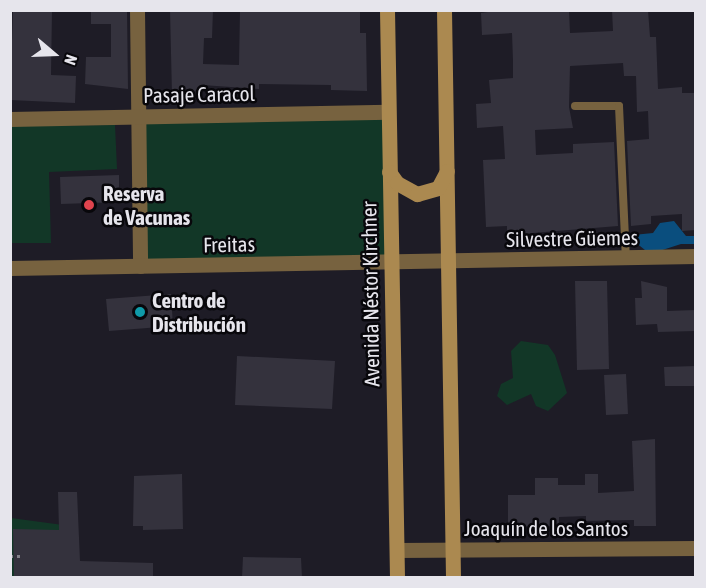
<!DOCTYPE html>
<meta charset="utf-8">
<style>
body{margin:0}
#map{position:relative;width:706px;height:588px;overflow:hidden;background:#1e1c26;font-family:"Asap Condensed",sans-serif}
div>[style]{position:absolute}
.green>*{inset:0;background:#123727}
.water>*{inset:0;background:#0a4e7e}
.building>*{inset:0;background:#34323d}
.path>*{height:3px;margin-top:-1.5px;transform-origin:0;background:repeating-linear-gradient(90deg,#818088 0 3px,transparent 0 7.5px)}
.service>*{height:8px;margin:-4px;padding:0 4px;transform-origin:4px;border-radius:4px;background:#77623f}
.minor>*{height:15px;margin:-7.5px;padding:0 7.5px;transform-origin:7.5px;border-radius:7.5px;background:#77623f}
.secondary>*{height:15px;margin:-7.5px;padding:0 7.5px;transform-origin:7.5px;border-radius:7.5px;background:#ab8950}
.dots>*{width:16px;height:16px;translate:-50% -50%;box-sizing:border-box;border:3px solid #08070b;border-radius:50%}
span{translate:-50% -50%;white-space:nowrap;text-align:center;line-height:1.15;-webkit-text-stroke:5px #08070b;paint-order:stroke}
.street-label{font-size:21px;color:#e6e5ec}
.poi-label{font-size:21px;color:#e6e5ec;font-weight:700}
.left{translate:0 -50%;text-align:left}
.frame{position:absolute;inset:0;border:12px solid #e6e5ec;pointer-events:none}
.north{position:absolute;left:24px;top:24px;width:60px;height:60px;-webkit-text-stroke:4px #08070b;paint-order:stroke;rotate:109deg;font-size:16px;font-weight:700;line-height:24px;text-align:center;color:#e6e5ec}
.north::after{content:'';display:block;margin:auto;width:21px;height:27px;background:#e6e5ec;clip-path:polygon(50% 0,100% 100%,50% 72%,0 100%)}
</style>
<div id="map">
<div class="green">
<div style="clip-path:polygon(384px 116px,386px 257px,145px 260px,144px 120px)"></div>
<div style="clip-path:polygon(115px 125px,117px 169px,49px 172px,51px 243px,11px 243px,10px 126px)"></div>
<div style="clip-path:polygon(521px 341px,548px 345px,555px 355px,567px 393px,548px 411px,536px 406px,531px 394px,507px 405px,497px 396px,501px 384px,513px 378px,511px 351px)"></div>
<div style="clip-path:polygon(10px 507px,11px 518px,63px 525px,64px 577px,11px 577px)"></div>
</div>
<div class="water">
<div style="clip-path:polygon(674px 221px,686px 236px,695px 236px,695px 244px,681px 244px,650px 254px,635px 242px,633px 235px,653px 233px,660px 223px)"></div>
</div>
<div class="building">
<div style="clip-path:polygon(13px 10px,52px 10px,51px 75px,76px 76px,75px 103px,10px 100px)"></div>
<div style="clip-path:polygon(91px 10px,127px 10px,128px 89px,85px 84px,86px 57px,111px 57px,111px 24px,91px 24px)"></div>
<div style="clip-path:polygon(170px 10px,213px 10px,212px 38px,204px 38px,203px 64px,239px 65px,240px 10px,360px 10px,360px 33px,366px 33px,367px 91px,331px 90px,331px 85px,259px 84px,259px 89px,202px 85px,202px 96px,172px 95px)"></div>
<div style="clip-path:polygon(502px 10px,569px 10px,570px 33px,613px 31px,612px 10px,648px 10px,650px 37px,656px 37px,658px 89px,682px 87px,682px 93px,696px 93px,696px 230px,682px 231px,682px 214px,651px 216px,651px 224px,631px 226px,627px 141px,649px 139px,648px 111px,637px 112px,636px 76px,624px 76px,623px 63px,570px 66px,569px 107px,573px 128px,535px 130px,536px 155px,573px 153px,573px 144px,614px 142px,618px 226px,507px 235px,507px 226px,486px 227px,483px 160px,505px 159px,503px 126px,477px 128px,476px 104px,491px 103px,489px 80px,513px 78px,513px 61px,512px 33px,482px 35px,481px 13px)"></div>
<div style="clip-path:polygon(119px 175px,119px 202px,61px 204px,60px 177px)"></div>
<div style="clip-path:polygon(575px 281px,607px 281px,609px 369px,577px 370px)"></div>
<div style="clip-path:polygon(641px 281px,667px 287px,667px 311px,696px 310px,696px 331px,658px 332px,657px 324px,636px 325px,635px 298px,642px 298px)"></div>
<div style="clip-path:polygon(171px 294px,173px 326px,109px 331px,106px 299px)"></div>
<div style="clip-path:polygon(237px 356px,335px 361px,332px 409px,235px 405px)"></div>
<div style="clip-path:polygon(696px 366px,696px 386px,665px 386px,664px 367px)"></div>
<div style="clip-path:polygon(626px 374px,628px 414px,606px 415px,604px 375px)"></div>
<div style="clip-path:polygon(655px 439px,656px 526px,634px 526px,634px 520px,586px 521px,586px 516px,559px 517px,559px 526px,508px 527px,508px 495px,535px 495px,535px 478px,558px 478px,558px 485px,585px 485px,585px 474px,598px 474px,598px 493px,634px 491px,632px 441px)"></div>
<div style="clip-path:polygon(182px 474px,183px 529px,143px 530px,143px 526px,133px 526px,134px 476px)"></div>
<div style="clip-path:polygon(58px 492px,77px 492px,80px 561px,153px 563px,153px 578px,14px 576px,13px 529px,59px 530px)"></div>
<div style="clip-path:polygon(243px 557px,301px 558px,302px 578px,242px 578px)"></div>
</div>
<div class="path">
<div style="left:10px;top:556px;width:11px"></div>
</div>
<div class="service">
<div style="left:575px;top:106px;width:44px"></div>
<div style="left:619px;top:106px;width:152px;rotate:87.4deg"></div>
</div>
<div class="minor">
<div style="left:137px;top:10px;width:256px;rotate:89.3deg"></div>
<div style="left:10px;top:119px;width:378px;rotate:-1.1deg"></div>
<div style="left:10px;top:268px;width:686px;rotate:-1deg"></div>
<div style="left:397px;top:550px;width:299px;rotate:-0.4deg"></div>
</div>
<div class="secondary">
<div style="left:387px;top:10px;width:568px;rotate:88.99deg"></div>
<div style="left:444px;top:10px;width:568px;rotate:89.09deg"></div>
<div style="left:389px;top:172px;width:14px;rotate:54deg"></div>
<div style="left:397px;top:183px;width:23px;rotate:29deg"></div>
<div style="left:417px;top:194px;width:22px;rotate:-16deg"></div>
<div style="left:438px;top:188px;width:19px;rotate:-62deg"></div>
</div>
<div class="dots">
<div style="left:89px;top:205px;background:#e0444e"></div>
<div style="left:140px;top:312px;background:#0f9aa8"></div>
</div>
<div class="street-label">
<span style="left:199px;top:94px;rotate:-1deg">Pasaje Caracol</span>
<span style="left:572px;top:238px;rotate:-1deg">Silvestre Güemes</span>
<span style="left:229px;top:244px;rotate:-1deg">Freitas</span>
<span style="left:370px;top:294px;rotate:-91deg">Avenida Néstor Kirchner</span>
<span style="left:546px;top:528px">Joaquín de los Santos</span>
</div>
<div class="poi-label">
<span class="left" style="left:103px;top:205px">Reserva<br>de Vacunas</span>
<span class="left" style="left:152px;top:312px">Centro de<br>Distribución</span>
</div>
<div class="frame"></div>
<div class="north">N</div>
</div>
